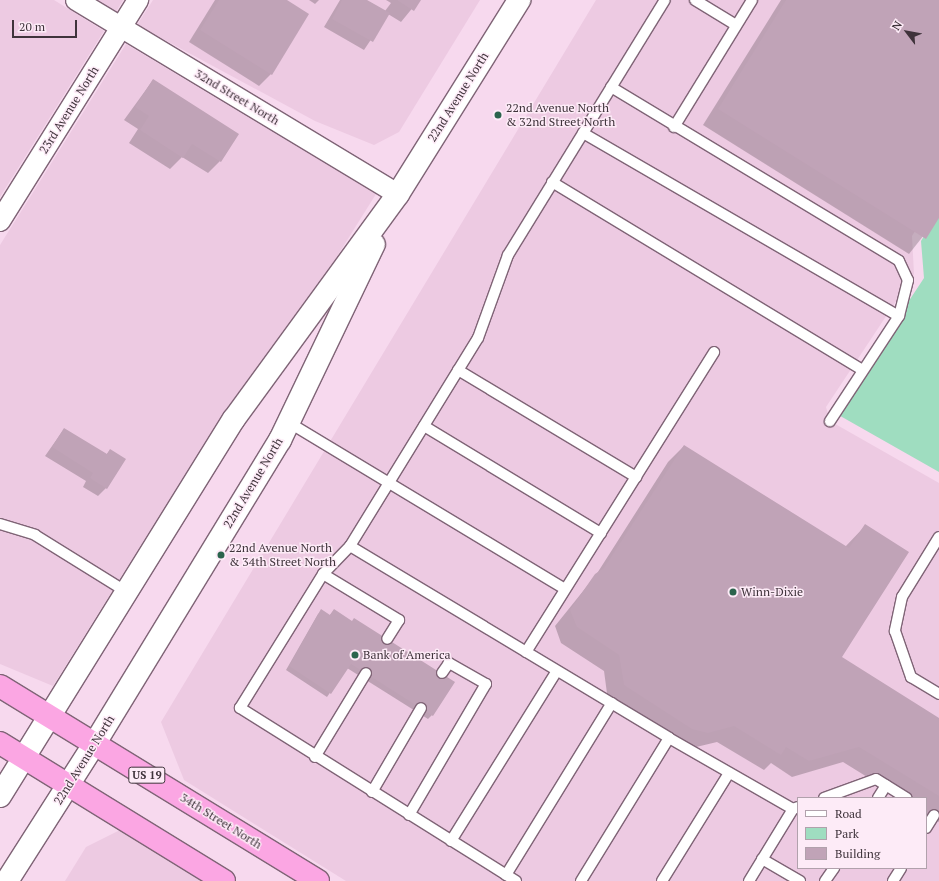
<!DOCTYPE html>
<style>
body{margin:0}
#map{position:relative;width:939px;height:881px;overflow:hidden;background:#f7d9ee;font-family:"PT Serif",serif}
div>[style]{position:absolute}
.built>*{inset:0;background:#edcae2}
.green>*{inset:0;background:#9fddc0}
.shadow>*{inset:0;background:#0003}
.building>*{inset:0;background:#c0a3b7}
.roads{filter:drop-shadow(1px 0 #7f6476) drop-shadow(-1px 0 #7f6476) drop-shadow(0 1px #7f6476) drop-shadow(0 -1px #7f6476)}
.lane>*{height:10px;margin:-5px;padding:0 5px;transform-origin:5px;border-radius:5px;background:#fff}
.street>*{height:20px;margin:-10px;padding:0 10px;transform-origin:10px;border-radius:10px;background:#fff}
.secondary>*{height:22px;margin:-11px;padding:0 11px;transform-origin:11px;border-radius:11px;background:#fff}
.highway>*{height:22px;margin:-11px;padding:0 11px;transform-origin:11px;border-radius:11px;background:#fba6e3}
.dots>*{width:11px;height:11px;translate:-50% -50%;box-sizing:border-box;border:2px solid #fdebf7;border-radius:50%}
span{translate:-50% -50%;white-space:nowrap;text-align:center;line-height:1.15;-webkit-text-stroke:3px #fdebf7;paint-order:stroke}
.shield-label span{padding:1px 3px;background:#fdebf7;border:1px solid;border-radius:3px;-webkit-text-stroke-width:0}
.shield-label{font-size:11px;color:#3f333b;font-weight:700}
.street-label{font-size:12px;color:#3f333b}
.poi-label{font-size:12px;color:#3f333b}
.left{translate:0 -50%;text-align:left}
.legend{position:absolute;left:797px;top:797px;width:130px;height:72px;box-sizing:border-box;background:#fdebf7;border:1px solid #b1a1ac;margin:0;padding:5px 7px;list-style:none;font-size:12px;color:#3f333b}
.legend li{display:flex;align-items:center;gap:8px;height:20px}
.legend b{width:20px;border:1px solid #b1a1ac}
.north{position:absolute;left:887px;top:12px;width:40px;height:40px;-webkit-text-stroke:3px #fdebf7;paint-order:stroke;rotate:302deg;font-size:11px;font-weight:700;line-height:16px;text-align:center;color:#3f333b}
.north::after{content:'';display:block;margin:auto;width:14px;height:18px;background:#3f333b;clip-path:polygon(50% 0,100% 100%,50% 72%,0 100%)}
.scale{position:absolute;left:12px;top:20px;width:65px;height:18px;box-sizing:border-box;border:2px solid #3f333b;border-top:0;padding-left:5px;font-size:12px;line-height:14px;white-space:nowrap;color:#3f333b;-webkit-text-stroke:3px #fdebf7;paint-order:stroke}
</style>
<div id="map">
<div class="built">
<div style="clip-path:polygon(0 0,54px 0,104px 31px,0 197px)"></div>
<div style="clip-path:polygon(97px 0,123px 0,116px 12px)"></div>
<div style="clip-path:polygon(153px 0,480px 0,399px 132px,374px 145px,315px 121px,137px 25px)"></div>
<div style="clip-path:polygon(evenodd,596px 0,939px 0,939px 192px,912px 236px,914px 274px,826px 407px,830px 421px,939px 483px,939px 881px,346px 881px,184px 780px,161px 722px,596px 0,798px 798px,926px 798px,926px 868px,798px 868px,798px 798px)"></div>
<div style="clip-path:polygon(126px 44px,376px 194px,336px 258px,224px 412px,53px 686px,0 664px,0 245px)"></div>
<div style="clip-path:polygon(120px 830px,203px 881px,65px 881px,86px 847px)"></div>
</div>
<div class="green">
<div style="clip-path:polygon(939px 212px,939px 472px,835px 413px,924px 278px,921px 241px)"></div>
</div>
<div class="shadow">
<div style="clip-path:polygon(215px 0,285px 0,271px 74px,259px 86px,189px 42px)"></div>
<div style="clip-path:polygon(309px 0,319px 0,315px 4px)"></div>
<div style="clip-path:polygon(340px 0,366px 0,385px 11px,391px 3px,386px 0,419px 0,401px 22px,388px 14px,364px 50px,324px 27px)"></div>
<div style="clip-path:polygon(781px 0,939px 0,939px 216px,909px 254px,703px 125px)"></div>
<div style="clip-path:polygon(153px 80px,220px 161px,208px 173px,182px 157px,170px 169px,129px 143px,138px 129px,124px 120px)"></div>
<div style="clip-path:polygon(64px 429px,106px 455px,110px 450px,106px 488px,98px 496px,83px 487px,86px 481px,45px 456px)"></div>
<div style="clip-path:polygon(684px 446px,845px 547px,866px 525px,840px 657px,939px 719px,939px 822px,926px 814px,926px 798px,901px 798px,843px 762px,792px 777px,771px 763px,764px 770px,717px 742px,692px 748px,608px 701px,604px 671px,561px 643px,555px 626px,596px 575px,668px 462px)"></div>
<div style="clip-path:polygon(334px 610px,432px 715px,428px 719px,347px 668px,327px 697px,286px 670px,318px 614px,322px 611px,329px 616px)"></div>
</div>
<div class="building">
<div style="clip-path:polygon(219px 0,287px 0,309px 14px,272px 75px,200px 30px)"></div>
<div style="clip-path:polygon(342px 0,367px 0,390px 13px,373px 42px,332px 19px)"></div>
<div style="clip-path:polygon(397px 0,421px 0,414px 11px)"></div>
<div style="clip-path:polygon(786px 0,939px 0,939px 218px,926px 239px,718px 109px)"></div>
<div style="clip-path:polygon(153px 79px,239px 134px,221px 162px,192px 144px,183px 158px,140px 130px,149px 116px,135px 107px)"></div>
<div style="clip-path:polygon(64px 428px,107px 454px,110px 449px,126px 459px,107px 489px,90px 478px,93px 473px,52px 447px)"></div>
<div style="clip-path:polygon(684px 445px,849px 548px,865px 524px,909px 552px,842px 657px,939px 718px,939px 796px,859px 747px,809px 761px,786px 747px,781px 755px,734px 726px,708px 733px,692px 729px,624px 685px,619px 655px,577px 627px,570px 610px,595px 574px,604px 568px)"></div>
<div style="clip-path:polygon(321px 609px,330px 615px,334px 609px,352px 621px,354px 618px,455px 682px,433px 716px,351px 664px,331px 694px,289px 666px)"></div>
</div>
<div class="roads">
<div class="lane">
<div style="left:695px;top:0;width:48px;rotate:31.4deg"></div>
<div style="left:611px;top:87px;width:336px;rotate:31.1deg"></div>
<div style="left:899px;top:261px;width:21px;rotate:65deg"></div>
<div style="left:908px;top:280px;width:37px;rotate:104deg"></div>
<div style="left:899px;top:316px;width:126px;rotate:123.3deg"></div>
<div style="left:674px;top:127px;width:149px;rotate:-58.4deg"></div>
<div style="left:583px;top:133px;width:365px;rotate:30.1deg"></div>
<div style="left:552px;top:182px;width:363px;rotate:31.2deg"></div>
<div style="left:458px;top:370px;width:208px;rotate:31deg"></div>
<div style="left:288px;top:422px;width:323px;rotate:31.1deg"></div>
<div style="left:424px;top:426px;width:207px;rotate:31.2deg"></div>
<div style="left:0;top:524px;width:37px;rotate:17deg"></div>
<div style="left:35px;top:535px;width:108px;rotate:31.8deg"></div>
<div style="left:939px;top:537px;width:70px;rotate:121.7deg"></div>
<div style="left:902px;top:597px;width:35px;rotate:102deg"></div>
<div style="left:895px;top:631px;width:49px;rotate:70.8deg"></div>
<div style="left:911px;top:677px;width:33px;rotate:31deg"></div>
<div style="left:350px;top:546px;width:372px;rotate:31deg"></div>
<div style="left:323px;top:574px;width:89px;rotate:31.2deg"></div>
<div style="left:399px;top:620px;width:22px;rotate:122deg"></div>
<div style="left:526px;top:652px;width:354px;rotate:-57.9deg"></div>
<div style="left:315px;top:757px;width:98px;rotate:-58.7deg"></div>
<div style="left:372px;top:792px;width:97px;rotate:-59.7deg"></div>
<div style="left:824px;top:798px;width:55px;rotate:-20.1deg"></div>
<div style="left:876px;top:779px;width:36px;rotate:32deg"></div>
<div style="left:878px;top:798px;width:15px;rotate:-58deg"></div>
<div style="left:409px;top:815px;width:152px;rotate:-59.6deg"></div>
<div style="left:486px;top:684px;width:43px;rotate:-150.4deg"></div>
<div style="left:449px;top:663px;width:12px;rotate:125deg"></div>
<div style="left:926px;top:828px;width:15px;rotate:-58deg"></div>
<div style="left:451px;top:841px;width:200px;rotate:-58.1deg"></div>
<div style="left:762px;top:859px;width:44px;rotate:30.1deg"></div>
<div style="left:506px;top:875px;width:202px;rotate:-58.4deg"></div>
<div style="left:516px;top:881px;width:326px;rotate:-147.9deg"></div>
<div style="left:240px;top:708px;width:158px;rotate:-58.2deg"></div>
<div style="left:323px;top:574px;width:39px;rotate:-46deg"></div>
<div style="left:350px;top:546px;width:244px;rotate:-58.4deg"></div>
<div style="left:478px;top:338px;width:88px;rotate:-70.1deg"></div>
<div style="left:508px;top:255px;width:299px;rotate:-58.4deg"></div>
<div style="left:581px;top:881px;width:168px;rotate:-58.4deg"></div>
<div style="left:669px;top:738px;width:143px;rotate:29.8deg"></div>
<div style="left:793px;top:809px;width:5px;rotate:-22deg"></div>
<div style="left:662px;top:881px;width:127px;rotate:-58.2deg"></div>
<div style="left:749px;top:881px;width:84px;rotate:-58.6deg"></div>
<div style="left:825px;top:881px;width:16px;rotate:-55deg"></div>
<div style="left:893px;top:881px;width:15px;rotate:-58deg"></div>
</div>
<div class="street">
<div style="left:76px;top:0;width:376px;rotate:31.1deg"></div>
<div style="left:0;top:221px;width:261px;rotate:-58deg"></div>
</div>
<div class="secondary">
<div style="left:0;top:796px;width:444px;rotate:-58.2deg"></div>
<div style="left:234px;top:419px;width:278px;rotate:-53.9deg"></div>
<div style="left:398px;top:194px;width:229px;rotate:-58deg"></div>
<div style="left:7px;top:881px;width:164px;rotate:-57.5deg"></div>
<div style="left:95px;top:743px;width:355px;rotate:-58.6deg"></div>
<div style="left:280px;top:440px;width:217px;rotate:-64.4deg"></div>
</div>
<div class="highway">
<div style="left:0;top:686px;width:373px;rotate:31.5deg"></div>
<div style="left:0;top:743px;width:263px;rotate:31.6deg"></div>
</div>
</div>
<div class="dots">
<div style="left:498px;top:115px;background:#2b644d"></div>
<div style="left:221px;top:555px;background:#2b644d"></div>
<div style="left:733px;top:592px;background:#2b644d"></div>
<div style="left:355px;top:655px;background:#2b644d"></div>
</div>
<div class="shield-label">
<span style="left:147px;top:775px">US 19</span>
</div>
<div class="street-label">
<span style="left:237px;top:97px;rotate:31deg">32nd Street North</span>
<span style="left:458px;top:97px;rotate:-58deg">22nd Avenue North</span>
<span style="left:69px;top:110px;rotate:-58deg">23rd Avenue North</span>
<span style="left:253px;top:483px;rotate:-59deg">22nd Avenue North</span>
<span style="left:84px;top:760px;rotate:-58deg">22nd Avenue North</span>
<span style="left:221px;top:821px;rotate:32deg">34th Street North</span>
</div>
<div class="poi-label">
<span class="left" style="left:506px;top:115px">22nd Avenue North<br>&amp; 32nd Street North</span>
<span class="left" style="left:229px;top:555px">22nd Avenue North<br>&amp; 34th Street North</span>
<span class="left" style="left:741px;top:592px">Winn-Dixie</span>
<span class="left" style="left:363px;top:655px">Bank of America</span>
</div>
<ul class="legend">
<li><b style="height:5px;background:#fff"></b>Road</li>
<li><b style="height:11px;background:#9fddc0"></b>Park</li>
<li><b style="height:11px;background:#c0a3b7"></b>Building</li>
</ul>
<div class="north">N</div>
<div class="scale">20 m</div>
</div>
